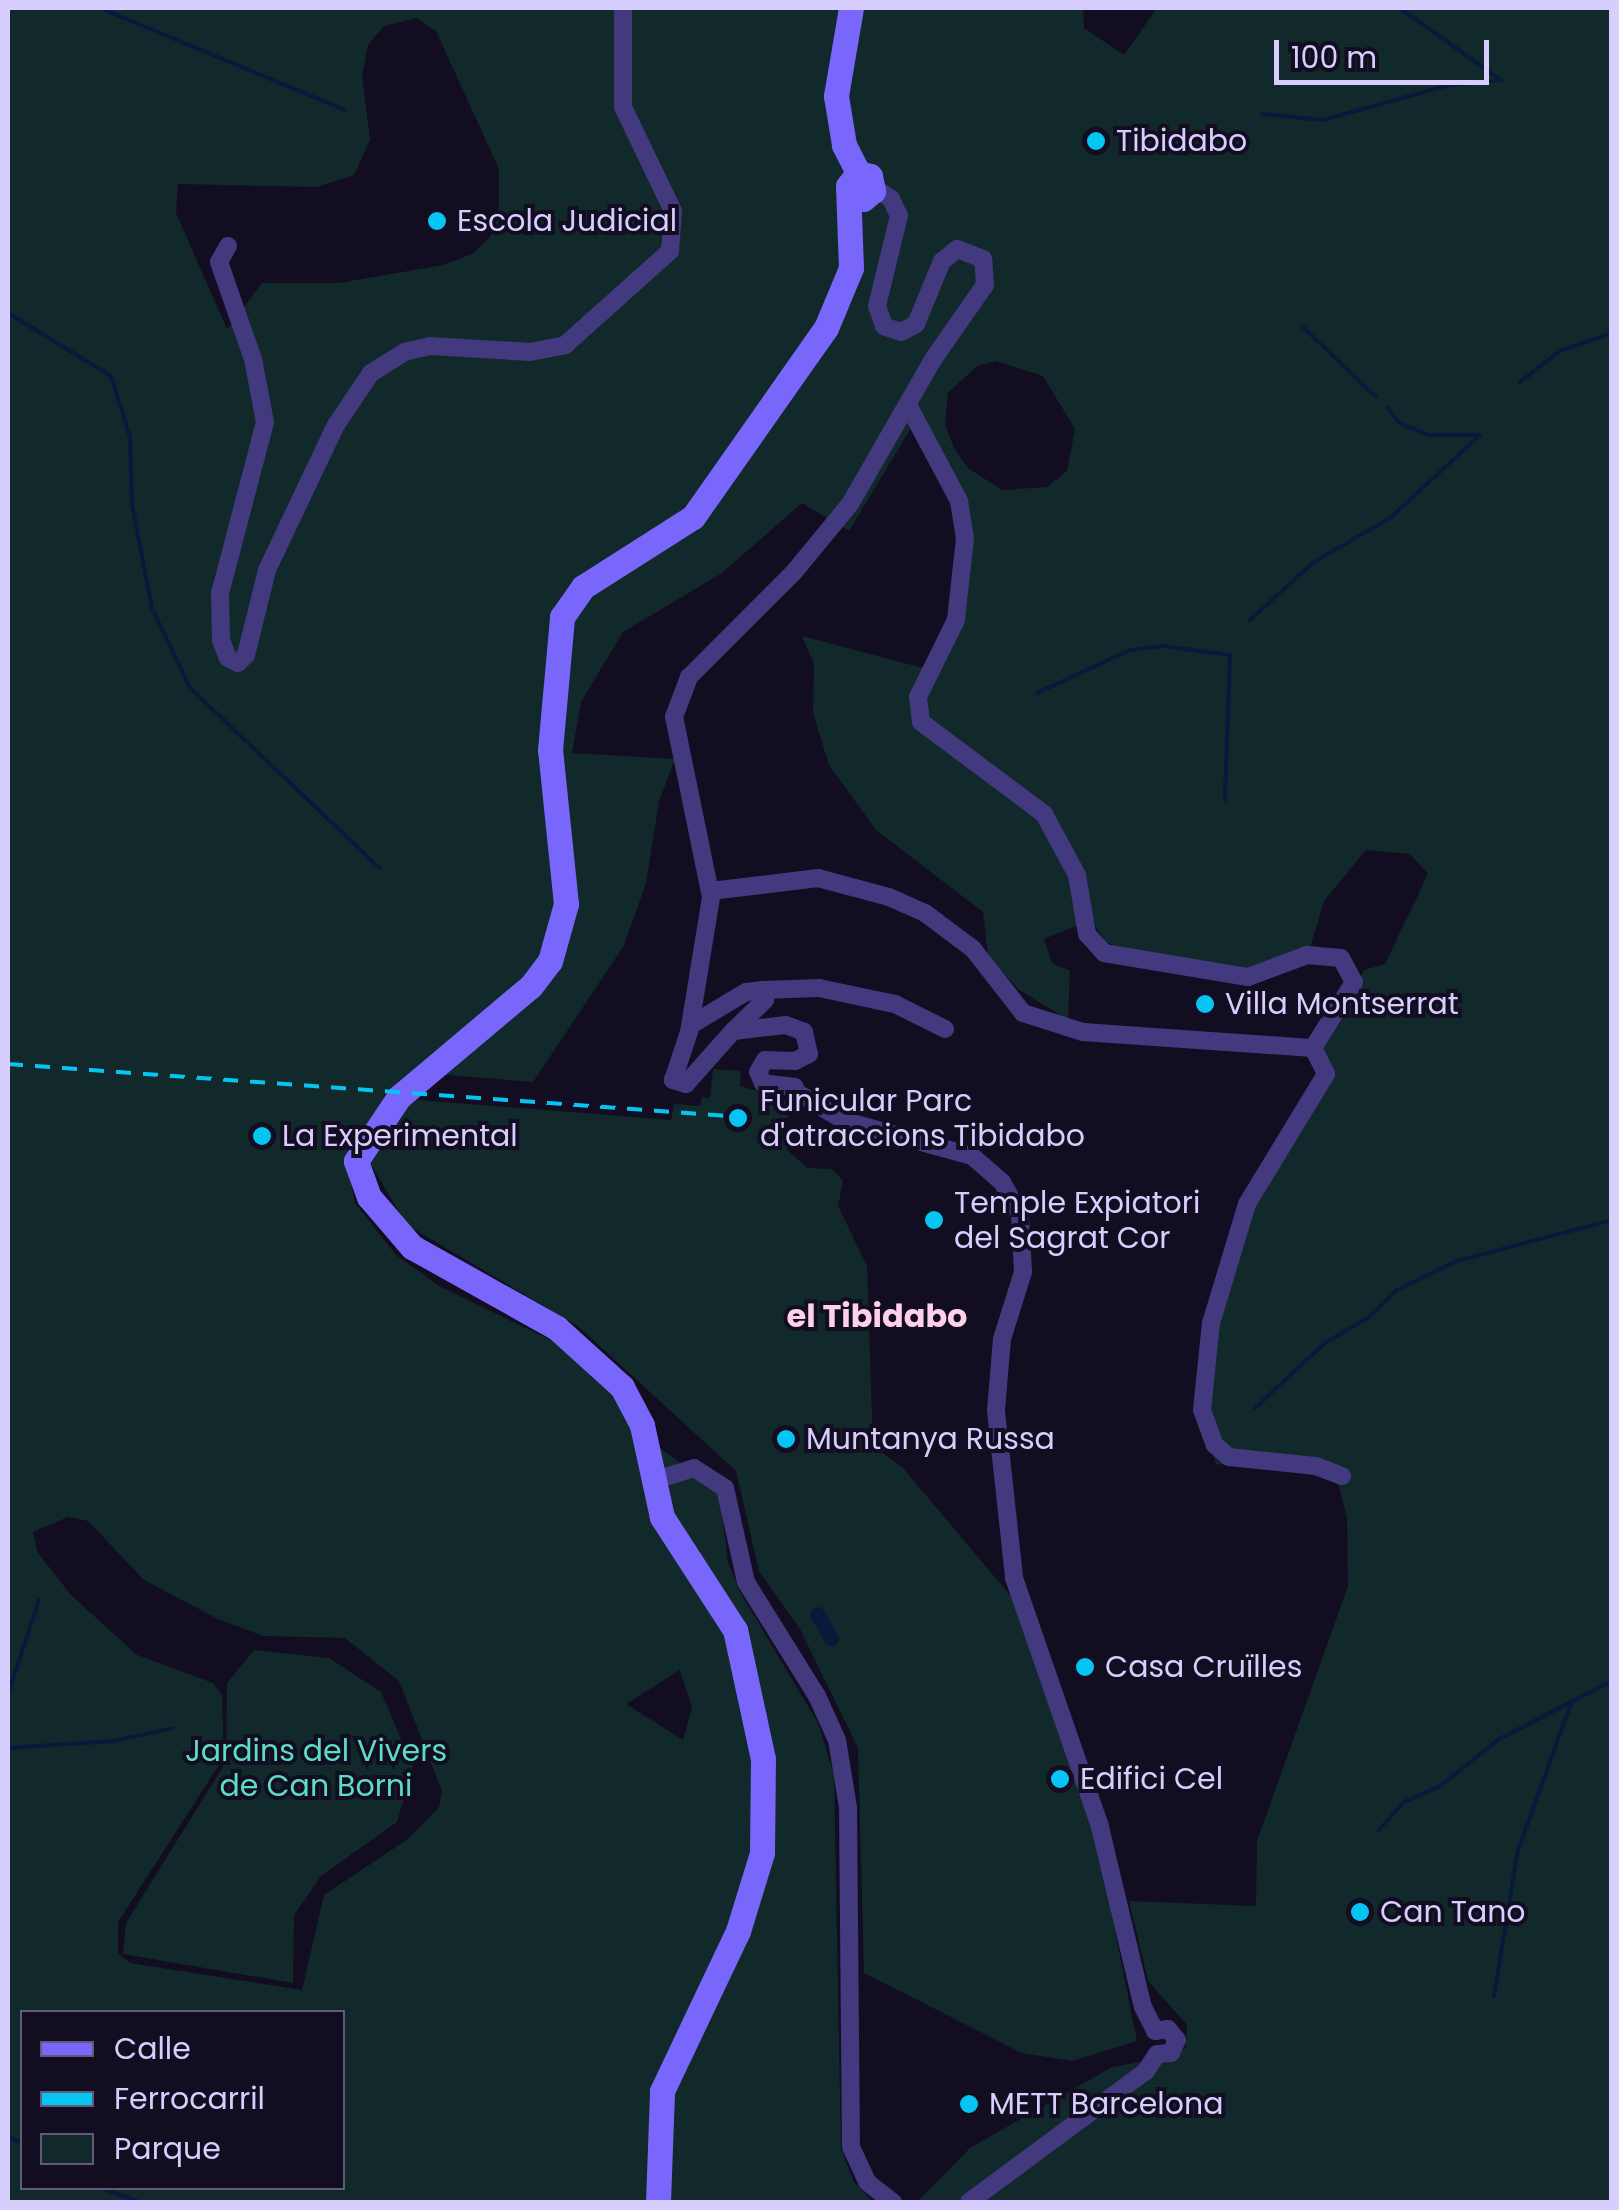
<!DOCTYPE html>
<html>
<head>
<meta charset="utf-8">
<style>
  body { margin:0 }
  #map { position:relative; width:1619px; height:2210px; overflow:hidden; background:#120d20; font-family:Poppins,sans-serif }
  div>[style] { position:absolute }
  .green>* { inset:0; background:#11292a }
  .stream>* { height:4px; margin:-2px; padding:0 2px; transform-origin:2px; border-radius:2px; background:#0a183c }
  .canal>* { height:15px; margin:-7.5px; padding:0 7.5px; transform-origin:7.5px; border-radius:7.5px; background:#0a183c }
  .street>* { height:18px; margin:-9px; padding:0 9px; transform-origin:9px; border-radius:9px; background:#42397e }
  .secondary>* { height:25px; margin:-12.5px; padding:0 12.5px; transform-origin:12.5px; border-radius:12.5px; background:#7967fb }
  .rail>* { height:4px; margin-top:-2px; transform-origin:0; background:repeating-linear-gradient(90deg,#06c5f2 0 15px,transparent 0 27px) }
  .dots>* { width:28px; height:28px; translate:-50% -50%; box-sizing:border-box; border:5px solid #120d20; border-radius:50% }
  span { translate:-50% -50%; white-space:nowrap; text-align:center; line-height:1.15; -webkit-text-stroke:8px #120d20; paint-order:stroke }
  .poi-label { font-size:30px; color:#d8cefe }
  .left { translate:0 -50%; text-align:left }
  .park-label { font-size:30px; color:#5cdcc7 }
  .neighbourhood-label { font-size:32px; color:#fed0e9; font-weight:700 }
  .frame { position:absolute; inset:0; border:10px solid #d8cefe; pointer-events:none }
  .legend { position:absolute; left:20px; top:2010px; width:325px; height:180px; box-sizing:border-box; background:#120d20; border:2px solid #615a79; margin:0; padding:12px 18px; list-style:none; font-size:30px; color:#d8cefe }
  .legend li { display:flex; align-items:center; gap:20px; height:50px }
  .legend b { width:50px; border:2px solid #615a79 }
  .scale { position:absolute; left:1274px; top:40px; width:215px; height:45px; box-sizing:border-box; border:5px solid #d8cefe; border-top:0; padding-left:12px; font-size:30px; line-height:35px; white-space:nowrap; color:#d8cefe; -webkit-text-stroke:8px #120d20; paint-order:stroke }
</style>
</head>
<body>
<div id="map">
  <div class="green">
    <i style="clip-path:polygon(evenodd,8px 8px,1083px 8px,1084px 28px,1124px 55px,1157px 8px,1611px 8px,1611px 2202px,917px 2202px,970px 2148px,1112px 2067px,1173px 2056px,1186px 2047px,1187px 2025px,1148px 1981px,1129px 1901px,1256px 1906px,1257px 1841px,1348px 1586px,1347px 1519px,1339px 1486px,1326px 1473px,1216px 1464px,1196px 1400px,1244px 1194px,1312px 1083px,1318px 1071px,1313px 1056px,1341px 1020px,1364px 970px,1385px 964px,1428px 874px,1410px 854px,1366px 850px,1324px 901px,1310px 948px,1258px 967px,1231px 970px,1135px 953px,1106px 942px,1091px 920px,1044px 939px,1052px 963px,1070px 971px,1068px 1020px,1018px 989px,988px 956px,983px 912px,876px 830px,829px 765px,813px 713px,814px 664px,802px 636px,923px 668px,947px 622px,958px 541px,950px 498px,911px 428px,849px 531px,802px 503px,722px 573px,623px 632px,581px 702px,572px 753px,675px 759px,659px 801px,646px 884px,623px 947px,533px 1082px,435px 1074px,387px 1097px,354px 1141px,347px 1164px,355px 1203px,396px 1255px,441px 1287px,563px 1346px,617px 1396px,635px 1429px,719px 1492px,728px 1562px,740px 1592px,818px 1723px,834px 1775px,841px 2149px,854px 2182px,873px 2202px,8px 2202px,8px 8px,416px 18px,436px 31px,499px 169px,499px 205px,490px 237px,472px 254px,443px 265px,339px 283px,262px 283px,227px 329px,176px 213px,178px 184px,317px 187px,354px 175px,370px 140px,362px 77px,368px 45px,384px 26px,416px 18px,8px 8px,996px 361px,1043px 376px,1075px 429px,1067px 471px,1047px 487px,1002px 490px,968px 468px,954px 448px,945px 425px,948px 393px,977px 366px,996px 361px,8px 8px,68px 1517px,88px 1521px,144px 1580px,218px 1619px,263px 1636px,345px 1638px,399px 1681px,442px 1791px,439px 1807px,408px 1839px,324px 1895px,302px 1990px,130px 1963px,118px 1953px,118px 1922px,224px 1757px,222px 1695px,213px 1683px,137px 1655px,71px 1595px,38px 1553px,33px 1532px,68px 1517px,8px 8px,680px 1670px,692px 1707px,683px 1740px,626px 1704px,680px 1670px,8px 8px,22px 2012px,342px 2012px,342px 2188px,22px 2188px,22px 2012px)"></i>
    <i style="clip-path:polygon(713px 1069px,741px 1071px,740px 1086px,782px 1098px,789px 1105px,787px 1150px,808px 1168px,832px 1169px,843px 1181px,838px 1206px,867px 1266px,873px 1446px,903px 1468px,1020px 1607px,1087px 1791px,1137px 2041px,1072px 2061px,1022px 2053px,864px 1973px,858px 1748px,800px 1629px,759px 1571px,736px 1471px,578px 1326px,407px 1225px,367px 1158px,406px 1099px,671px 1120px,674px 1104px,700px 1106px,702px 1097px,710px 1098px)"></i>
    <i style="clip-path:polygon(254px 1650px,329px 1658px,381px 1692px,413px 1767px,397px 1822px,321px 1876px,294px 1915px,293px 1983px,123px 1954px,126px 1923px,226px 1762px,227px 1683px)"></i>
  </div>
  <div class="stream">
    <i style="left:100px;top:8px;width:265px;rotate:22.6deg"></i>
    <i style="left:1400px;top:8px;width:124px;rotate:35.5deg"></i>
    <i style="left:1262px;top:114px;width:61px;rotate:5.6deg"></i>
    <i style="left:1323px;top:120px;width:131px;rotate:-15.5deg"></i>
    <i style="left:1449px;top:85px;width:52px;rotate:-5.5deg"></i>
    <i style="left:8px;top:313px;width:121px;rotate:31.5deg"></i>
    <i style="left:111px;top:376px;width:64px;rotate:72.7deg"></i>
    <i style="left:130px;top:437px;width:67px;rotate:88.3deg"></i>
    <i style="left:132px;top:504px;width:106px;rotate:79.1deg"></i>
    <i style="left:152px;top:608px;width:89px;rotate:64.6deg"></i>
    <i style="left:190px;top:688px;width:262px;rotate:43.5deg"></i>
    <i style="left:1303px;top:327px;width:101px;rotate:43.8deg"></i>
    <i style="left:1520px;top:382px;width:51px;rotate:-37.8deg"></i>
    <i style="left:1560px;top:351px;width:55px;rotate:-19.1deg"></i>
    <i style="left:1387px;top:407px;width:20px;rotate:53deg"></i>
    <i style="left:1399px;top:423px;width:31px;rotate:22deg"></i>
    <i style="left:1428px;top:435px;width:52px"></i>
    <i style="left:1250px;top:620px;width:86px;rotate:-42.2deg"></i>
    <i style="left:1314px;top:562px;width:88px;rotate:-30.1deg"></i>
    <i style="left:1390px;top:518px;width:122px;rotate:-42.7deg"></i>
    <i style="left:1037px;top:693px;width:102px;rotate:-24.8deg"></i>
    <i style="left:1130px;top:650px;width:33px;rotate:-7deg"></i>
    <i style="left:1163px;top:646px;width:68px;rotate:7.7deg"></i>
    <i style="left:1230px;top:655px;width:146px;rotate:92deg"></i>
    <i style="left:1255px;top:1408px;width:96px;rotate:-42.9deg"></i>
    <i style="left:1325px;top:1343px;width:50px;rotate:-30.2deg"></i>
    <i style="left:1368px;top:1318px;width:40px;rotate:-44deg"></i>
    <i style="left:1397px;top:1290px;width:67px;rotate:-25.8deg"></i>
    <i style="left:1457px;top:1261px;width:160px;rotate:-14.8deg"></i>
    <i style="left:8px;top:1694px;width:99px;rotate:-71.7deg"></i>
    <i style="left:8px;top:1748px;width:105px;rotate:-3.8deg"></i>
    <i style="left:113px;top:1741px;width:61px;rotate:-12.2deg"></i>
    <i style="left:1378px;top:1831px;width:39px;rotate:-48deg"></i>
    <i style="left:1404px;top:1802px;width:39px;rotate:-24deg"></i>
    <i style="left:1440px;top:1786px;width:75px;rotate:-38.5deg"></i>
    <i style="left:1499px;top:1739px;width:127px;rotate:-27.2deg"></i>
    <i style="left:1494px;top:1996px;width:148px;rotate:-80.7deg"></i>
    <i style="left:1518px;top:1850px;width:158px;rotate:-70.1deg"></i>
    <i style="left:8px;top:2138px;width:15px;rotate:16deg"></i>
    <i style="left:102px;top:2188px;width:40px;rotate:20.2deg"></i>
  </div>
  <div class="canal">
    <i style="left:817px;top:1614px;width:28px;rotate:60deg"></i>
  </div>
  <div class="street">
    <i style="left:228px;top:246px;width:18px;rotate:119deg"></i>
    <i style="left:219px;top:262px;width:103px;rotate:70.7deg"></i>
    <i style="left:253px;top:359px;width:64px;rotate:79.2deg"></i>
    <i style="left:265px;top:422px;width:177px;rotate:104.7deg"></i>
    <i style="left:220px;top:593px;width:47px;rotate:88.8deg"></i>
    <i style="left:221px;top:640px;width:19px;rotate:69deg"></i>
    <i style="left:228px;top:658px;width:11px;rotate:27deg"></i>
    <i style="left:238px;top:663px;width:11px;rotate:-45deg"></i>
    <i style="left:246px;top:655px;width:88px;rotate:-76.1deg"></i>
    <i style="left:267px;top:570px;width:161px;rotate:-64.6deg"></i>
    <i style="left:336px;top:425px;width:63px;rotate:-56.1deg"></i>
    <i style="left:371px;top:373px;width:39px;rotate:-32deg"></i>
    <i style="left:404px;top:352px;width:27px;rotate:-13deg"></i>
    <i style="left:430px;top:346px;width:100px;rotate:3.4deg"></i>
    <i style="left:530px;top:352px;width:36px;rotate:-11deg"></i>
    <i style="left:565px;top:345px;width:141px;rotate:-41.8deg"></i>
    <i style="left:670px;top:251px;width:40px;rotate:-85.7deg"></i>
    <i style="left:673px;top:211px;width:115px;rotate:-115.7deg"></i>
    <i style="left:623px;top:107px;width:99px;rotate:-90deg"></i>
    <i style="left:908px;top:405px;width:109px;rotate:62deg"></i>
    <i style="left:959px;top:501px;width:37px;rotate:81deg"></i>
    <i style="left:965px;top:538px;width:82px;rotate:96.3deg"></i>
    <i style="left:956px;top:620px;width:86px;rotate:116.3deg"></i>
    <i style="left:918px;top:697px;width:25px;rotate:83deg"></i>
    <i style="left:921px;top:722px;width:154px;rotate:36.8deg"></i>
    <i style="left:1044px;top:814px;width:69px;rotate:61.6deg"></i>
    <i style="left:1077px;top:875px;width:60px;rotate:80.4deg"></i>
    <i style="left:1087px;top:934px;width:25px;rotate:48deg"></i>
    <i style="left:1104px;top:953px;width:146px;rotate:9.5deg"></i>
    <i style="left:1248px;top:977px;width:63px;rotate:-20.4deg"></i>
    <i style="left:1307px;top:955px;width:34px;rotate:5deg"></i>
    <i style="left:1341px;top:958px;width:27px;rotate:62deg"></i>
    <i style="left:1354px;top:982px;width:78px;rotate:121.8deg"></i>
    <i style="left:711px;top:891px;width:108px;rotate:-6.9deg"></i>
    <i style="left:818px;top:878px;width:73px;rotate:15deg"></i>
    <i style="left:889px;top:897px;width:39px;rotate:24deg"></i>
    <i style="left:925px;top:913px;width:60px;rotate:36.9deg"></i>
    <i style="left:973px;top:949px;width:81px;rotate:52deg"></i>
    <i style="left:1023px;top:1013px;width:63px;rotate:17.6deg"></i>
    <i style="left:1083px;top:1032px;width:231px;rotate:4deg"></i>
    <i style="left:691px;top:1025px;width:64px;rotate:-31deg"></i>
    <i style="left:746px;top:992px;width:17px;rotate:-7deg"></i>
    <i style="left:734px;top:1030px;width:43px;rotate:-44.1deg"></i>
    <i style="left:765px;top:1000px;width:10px;rotate:-101deg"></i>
    <i style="left:763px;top:990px;width:56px;rotate:-2deg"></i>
    <i style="left:819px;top:988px;width:78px;rotate:11.9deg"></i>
    <i style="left:895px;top:1004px;width:56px;rotate:26.6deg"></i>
    <i style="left:1313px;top:1048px;width:29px;rotate:63deg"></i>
    <i style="left:1326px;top:1074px;width:152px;rotate:121.3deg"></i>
    <i style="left:1247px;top:1204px;width:124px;rotate:106.8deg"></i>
    <i style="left:1211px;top:1323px;width:87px;rotate:95.9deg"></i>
    <i style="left:1202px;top:1410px;width:37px;rotate:70deg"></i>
    <i style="left:1215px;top:1445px;width:18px;rotate:41deg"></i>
    <i style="left:1229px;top:1457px;width:87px;rotate:5.9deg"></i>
    <i style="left:1316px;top:1466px;width:28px;rotate:21deg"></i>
    <i style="left:795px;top:1087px;width:32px;rotate:-173deg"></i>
    <i style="left:763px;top:1083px;width:12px;rotate:-114deg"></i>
    <i style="left:758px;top:1072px;width:14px;rotate:-60deg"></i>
    <i style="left:765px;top:1060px;width:30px;rotate:2deg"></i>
    <i style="left:795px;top:1061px;width:16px;rotate:-27deg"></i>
    <i style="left:809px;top:1054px;width:23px;rotate:-103deg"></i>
    <i style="left:804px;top:1032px;width:19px;rotate:-159deg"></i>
    <i style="left:786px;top:1025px;width:53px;rotate:173.5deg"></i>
    <i style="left:733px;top:1031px;width:71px;rotate:131.6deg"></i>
    <i style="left:686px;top:1084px;width:14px;rotate:-163deg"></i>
    <i style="left:673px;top:1080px;width:51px;rotate:-71.6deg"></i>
    <i style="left:689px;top:1032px;width:137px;rotate:-80.7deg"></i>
    <i style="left:711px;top:897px;width:184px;rotate:-101.6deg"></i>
    <i style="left:674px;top:717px;width:43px;rotate:-69.4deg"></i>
    <i style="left:689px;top:677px;width:148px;rotate:-45deg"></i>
    <i style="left:794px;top:572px;width:88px;rotate:-50.5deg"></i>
    <i style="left:850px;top:504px;width:168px;rotate:-60.1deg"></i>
    <i style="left:934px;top:358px;width:89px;rotate:-55.1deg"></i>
    <i style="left:985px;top:285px;width:26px;rotate:-94deg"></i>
    <i style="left:983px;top:259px;width:28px;rotate:-159deg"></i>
    <i style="left:957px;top:249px;width:19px;rotate:141deg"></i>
    <i style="left:942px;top:261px;width:68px;rotate:112.4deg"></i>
    <i style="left:916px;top:324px;width:17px;rotate:152deg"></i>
    <i style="left:901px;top:332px;width:18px;rotate:-161deg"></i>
    <i style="left:884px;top:326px;width:21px;rotate:-109deg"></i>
    <i style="left:877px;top:306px;width:93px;rotate:-76.3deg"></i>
    <i style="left:899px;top:216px;width:19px;rotate:-115deg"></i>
    <i style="left:891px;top:199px;width:21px;rotate:-145deg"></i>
    <i style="left:801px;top:1095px;width:51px;rotate:30.6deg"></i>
    <i style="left:845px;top:1121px;width:132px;rotate:15.4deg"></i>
    <i style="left:972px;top:1156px;width:40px;rotate:41deg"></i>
    <i style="left:1002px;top:1182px;width:38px;rotate:61deg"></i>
    <i style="left:1020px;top:1215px;width:57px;rotate:87deg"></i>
    <i style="left:1023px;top:1272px;width:70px;rotate:107.4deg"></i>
    <i style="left:1002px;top:1339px;width:72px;rotate:94.8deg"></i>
    <i style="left:996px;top:1411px;width:168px;rotate:83.8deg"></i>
    <i style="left:1014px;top:1578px;width:263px;rotate:70.9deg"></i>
    <i style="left:1100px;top:1827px;width:185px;rotate:76.6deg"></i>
    <i style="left:1143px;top:2007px;width:27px;rotate:63deg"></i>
    <i style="left:653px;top:1481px;width:43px;rotate:-17.6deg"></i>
    <i style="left:694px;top:1468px;width:37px;rotate:33deg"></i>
    <i style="left:725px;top:1488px;width:96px;rotate:77.4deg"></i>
    <i style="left:746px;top:1582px;width:134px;rotate:58.1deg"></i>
    <i style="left:817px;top:1696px;width:48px;rotate:65.6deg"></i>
    <i style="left:837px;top:1740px;width:68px;rotate:80.7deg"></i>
    <i style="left:848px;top:1807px;width:340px;rotate:89.5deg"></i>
    <i style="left:851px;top:2147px;width:38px;rotate:65deg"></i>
    <i style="left:867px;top:2182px;width:33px;rotate:38deg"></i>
    <i style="left:1155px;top:2031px;width:13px;rotate:-9deg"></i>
    <i style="left:1168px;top:2029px;width:14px;rotate:51deg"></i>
    <i style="left:1177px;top:2040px;width:14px;rotate:115deg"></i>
    <i style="left:1171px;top:2053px;width:14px;rotate:176deg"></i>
    <i style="left:969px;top:2202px;width:220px;rotate:-36.5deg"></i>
    <i style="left:1146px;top:2071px;width:20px;rotate:-57deg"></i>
  </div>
  <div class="secondary">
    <i style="left:851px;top:8px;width:89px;rotate:99.7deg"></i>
    <i style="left:836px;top:96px;width:50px;rotate:80.7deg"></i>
    <i style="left:844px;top:145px;width:31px;rotate:63deg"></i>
    <i style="left:851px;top:194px;width:13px;rotate:23deg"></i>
    <i style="left:863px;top:199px;width:13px;rotate:-39deg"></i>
    <i style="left:873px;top:191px;width:15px;rotate:-101deg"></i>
    <i style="left:870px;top:176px;width:12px;rotate:-166deg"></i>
    <i style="left:658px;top:2202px;width:111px;rotate:-87.9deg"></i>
    <i style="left:662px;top:2091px;width:177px;rotate:-64.6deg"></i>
    <i style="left:738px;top:1931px;width:82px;rotate:-72.9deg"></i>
    <i style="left:762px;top:1853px;width:94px;rotate:-89.4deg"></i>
    <i style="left:763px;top:1759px;width:132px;rotate:-102.2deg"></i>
    <i style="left:735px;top:1630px;width:135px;rotate:-122.9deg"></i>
    <i style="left:662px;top:1517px;width:94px;rotate:-102.3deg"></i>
    <i style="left:642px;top:1425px;width:43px;rotate:-117.8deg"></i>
    <i style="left:622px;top:1387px;width:88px;rotate:-137.8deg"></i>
    <i style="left:557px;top:1328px;width:166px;rotate:-150.8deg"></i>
    <i style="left:412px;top:1247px;width:66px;rotate:-130.7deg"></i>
    <i style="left:369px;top:1197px;width:38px;rotate:-110deg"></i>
    <i style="left:356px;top:1161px;width:77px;rotate:-56.1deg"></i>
    <i style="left:399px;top:1097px;width:172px;rotate:-40.1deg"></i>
    <i style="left:531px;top:986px;width:31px;rotate:-53deg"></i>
    <i style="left:550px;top:961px;width:59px;rotate:-74.3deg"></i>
    <i style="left:566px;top:904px;width:155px;rotate:-95.9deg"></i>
    <i style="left:550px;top:750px;width:134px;rotate:-84.8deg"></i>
    <i style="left:562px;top:617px;width:37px;rotate:-55deg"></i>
    <i style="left:583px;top:587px;width:130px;rotate:-32.5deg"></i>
    <i style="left:693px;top:517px;width:231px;rotate:-54.9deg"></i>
    <i style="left:826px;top:328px;width:65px;rotate:-67.4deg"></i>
    <i style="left:851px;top:268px;width:82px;rotate:-92.1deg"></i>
    <i style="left:848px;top:186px;width:16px;rotate:-52deg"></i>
  </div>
  <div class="rail">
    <i style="left:8px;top:1064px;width:722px;rotate:4.13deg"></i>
  </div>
  <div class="dots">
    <i style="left:1096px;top:141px;background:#06c5f2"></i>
    <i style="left:437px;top:221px;background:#06c5f2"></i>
    <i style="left:1205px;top:1004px;background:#06c5f2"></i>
    <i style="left:738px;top:1118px;background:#06c5f2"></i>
    <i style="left:262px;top:1136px;background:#06c5f2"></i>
    <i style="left:934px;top:1220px;background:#06c5f2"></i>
    <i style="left:786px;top:1439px;background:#06c5f2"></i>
    <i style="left:1085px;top:1667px;background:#06c5f2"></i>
    <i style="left:1060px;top:1779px;background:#06c5f2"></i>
    <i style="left:1360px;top:1912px;background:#06c5f2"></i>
    <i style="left:969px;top:2104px;background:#06c5f2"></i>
  </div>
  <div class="poi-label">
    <span class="left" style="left:1116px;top:141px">Tibidabo</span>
    <span class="left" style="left:457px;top:221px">Escola Judicial</span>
    <span class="left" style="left:1225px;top:1004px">Villa Montserrat</span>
    <span class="left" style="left:760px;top:1118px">Funicular Parc<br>d'atraccions Tibidabo</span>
    <span class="left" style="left:282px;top:1136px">La Experimental</span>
    <span class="left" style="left:954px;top:1220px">Temple Expiatori<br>del Sagrat Cor</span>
    <span class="left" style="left:806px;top:1439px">Muntanya Russa</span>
    <span class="left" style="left:1105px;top:1667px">Casa Cruïlles</span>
    <span class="left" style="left:1080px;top:1779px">Edifici Cel</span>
    <span class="left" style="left:1380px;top:1912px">Can Tano</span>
    <span class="left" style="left:989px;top:2104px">METT Barcelona</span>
  </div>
  <div class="park-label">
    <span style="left:316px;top:1768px">Jardins del Vivers<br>de Can Borni</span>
  </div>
  <div class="neighbourhood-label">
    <span style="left:877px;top:1316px">el Tibidabo</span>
  </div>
  <div class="frame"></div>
  <ul class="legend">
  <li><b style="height:12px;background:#7967fb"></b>Calle</li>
  <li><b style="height:12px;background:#06c5f2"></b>Ferrocarril</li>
  <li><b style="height:28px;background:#11292a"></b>Parque</li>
  </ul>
  <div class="scale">100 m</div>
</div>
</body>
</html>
